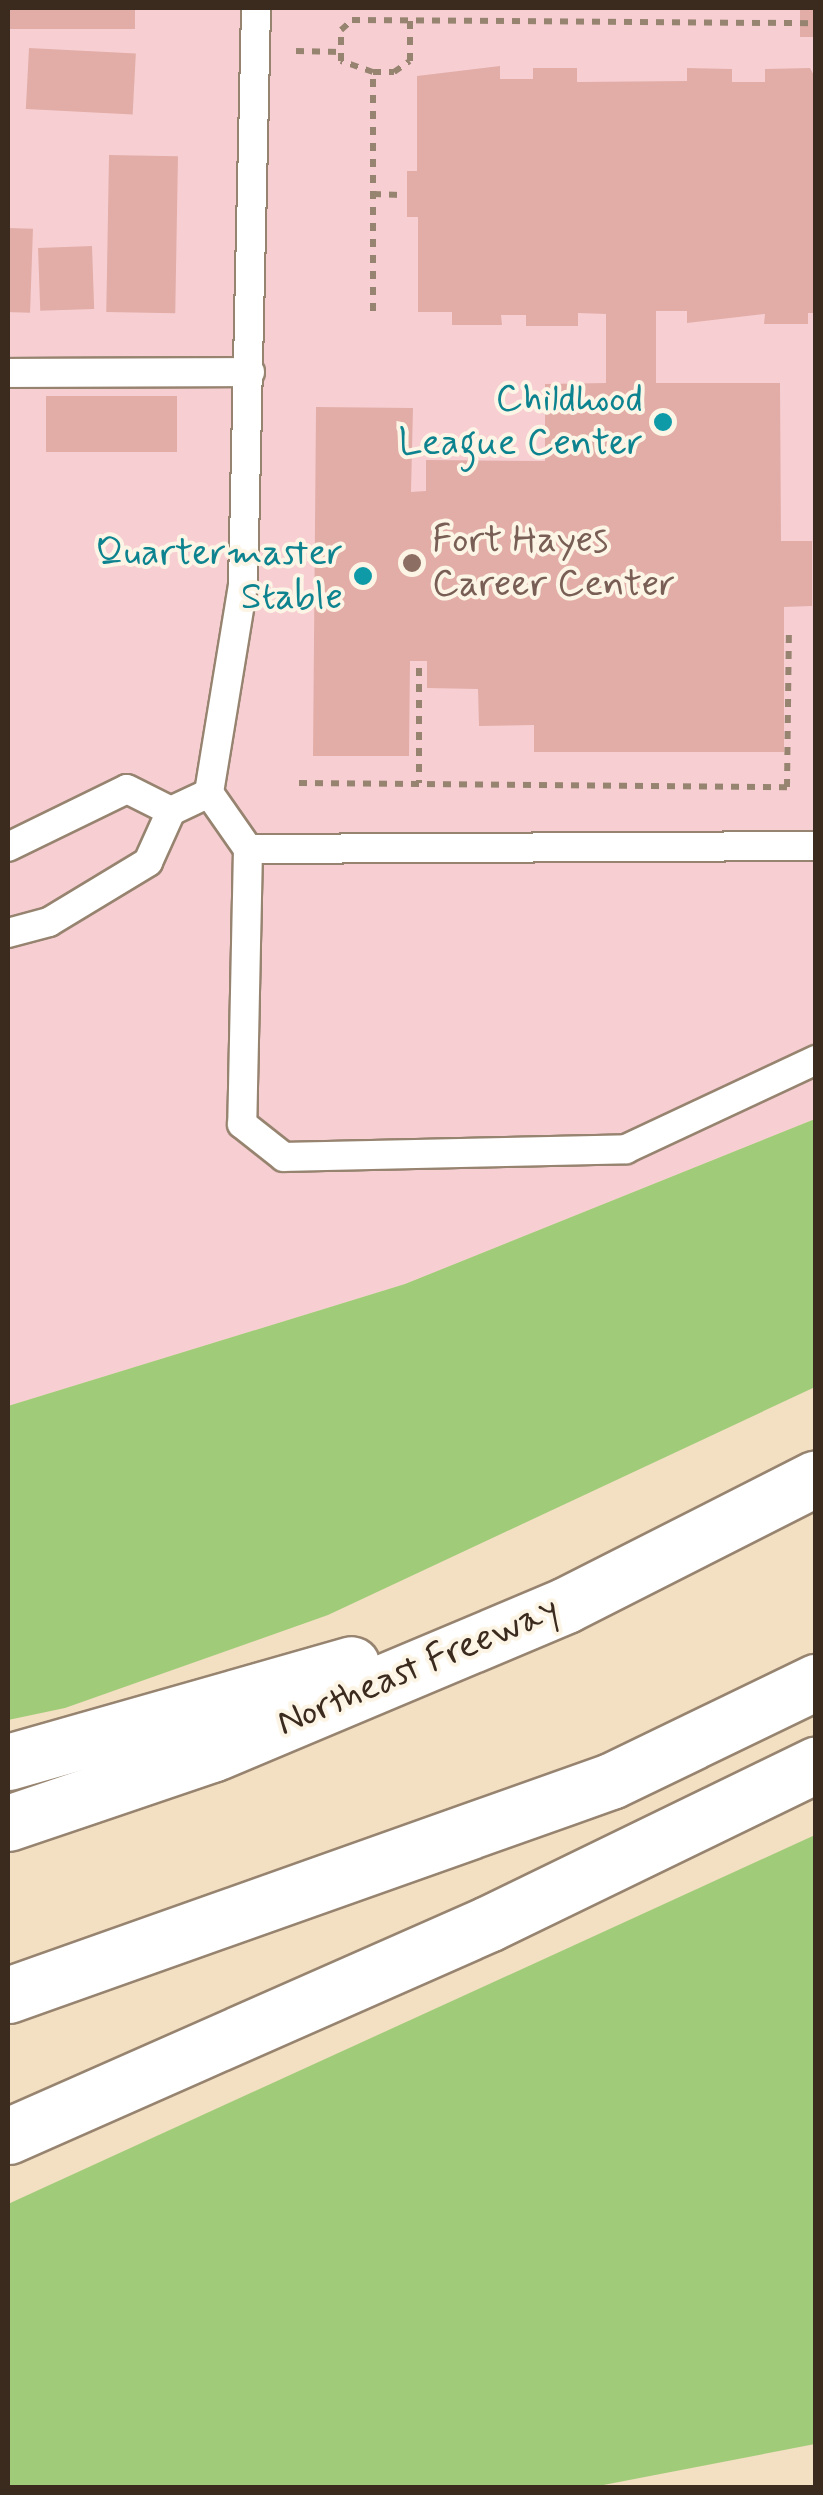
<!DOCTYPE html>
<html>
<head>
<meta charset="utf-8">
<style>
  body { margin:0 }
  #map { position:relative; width:823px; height:2495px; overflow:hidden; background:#f3dfc1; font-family:Mynerve,sans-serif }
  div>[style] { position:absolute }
  .built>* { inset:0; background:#f7cfd3 }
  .green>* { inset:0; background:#a0cc7a }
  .building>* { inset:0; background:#e2ada7; transform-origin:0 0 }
  .path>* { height:6px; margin-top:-3px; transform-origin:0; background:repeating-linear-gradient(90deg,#978470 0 8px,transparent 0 16px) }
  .roads { filter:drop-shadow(2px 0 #978470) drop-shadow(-2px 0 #978470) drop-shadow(0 2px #978470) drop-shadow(0 -2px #978470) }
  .service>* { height:28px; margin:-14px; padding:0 14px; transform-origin:14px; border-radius:14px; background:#fff }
  .motorway>* { height:55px; margin:-27.5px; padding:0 27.5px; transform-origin:27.5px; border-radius:27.5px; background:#fff }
  .dots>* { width:28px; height:28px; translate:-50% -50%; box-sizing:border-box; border:5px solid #fcf5e5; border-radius:50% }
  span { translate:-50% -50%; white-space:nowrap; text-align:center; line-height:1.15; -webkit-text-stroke:8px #fcf5e5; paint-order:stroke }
  .culture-label { font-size:38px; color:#0d838f }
  .right { translate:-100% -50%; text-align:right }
  .education-label { font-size:38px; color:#785e54 }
  .left { translate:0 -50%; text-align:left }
  .street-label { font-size:38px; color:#3b2a1e }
  .frame { position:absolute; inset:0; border:10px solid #3b2a1e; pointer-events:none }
</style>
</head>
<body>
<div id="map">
  <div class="built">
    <i style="clip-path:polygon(8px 8px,815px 8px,815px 1119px,405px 1284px,8px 1406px)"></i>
  </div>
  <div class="green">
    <i style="clip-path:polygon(815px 1119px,815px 1387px,328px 1615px,65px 1708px,8px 1720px,8px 1406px,405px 1284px)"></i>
    <i style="clip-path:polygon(815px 1835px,815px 2444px,593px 2487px,8px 2487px,8px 2204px)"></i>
  </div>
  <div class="building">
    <i style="left:8px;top:8px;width:127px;height:21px"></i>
    <i style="left:800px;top:8px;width:16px;height:29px"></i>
    <i style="left:29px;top:48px;width:107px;height:61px;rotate:3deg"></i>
    <i style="clip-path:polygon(500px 66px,500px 79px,533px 79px,533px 68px,577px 68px,577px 82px,687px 81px,687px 68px,732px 69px,732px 82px,765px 82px,765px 69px,810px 68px,816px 79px,816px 313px,808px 313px,808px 324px,764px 324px,765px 314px,687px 323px,687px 311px,656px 311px,656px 383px,780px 383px,781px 541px,812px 541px,812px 606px,784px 607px,784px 752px,534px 752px,534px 725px,479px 726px,478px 689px,427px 688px,427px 661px,410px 661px,409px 756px,313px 756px,316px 407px,413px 408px,411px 492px,426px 491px,426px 460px,545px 461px,545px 384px,606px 383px,606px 314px,578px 313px,578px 326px,526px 326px,526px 315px,501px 315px,502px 325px,452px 325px,452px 312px,418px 312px,418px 217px,407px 217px,407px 171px,417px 171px,417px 76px)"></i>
    <i style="left:109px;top:155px;width:69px;height:157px;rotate:1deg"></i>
    <i style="left:8px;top:228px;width:25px;height:84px;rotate:2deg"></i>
    <i style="left:92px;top:246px;width:63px;height:54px;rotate:88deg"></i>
    <i style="left:46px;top:396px;width:131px;height:56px"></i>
  </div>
  <div class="path">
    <i style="left:296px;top:51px;width:45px;rotate:1.3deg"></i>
    <i style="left:373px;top:72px;width:21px"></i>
    <i style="left:394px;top:72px;width:19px;rotate:-35deg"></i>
    <i style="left:410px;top:61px;width:40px;rotate:-90deg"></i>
    <i style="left:373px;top:194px;width:28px;rotate:2deg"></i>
    <i style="left:373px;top:311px;width:239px;rotate:-90deg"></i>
    <i style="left:373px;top:72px;width:34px;rotate:-161deg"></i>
    <i style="left:341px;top:61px;width:31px;rotate:-90deg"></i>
    <i style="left:341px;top:30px;width:15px;rotate:-42deg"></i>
    <i style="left:352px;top:20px;width:464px;rotate:0.4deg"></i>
    <i style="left:419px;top:668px;width:115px;rotate:90deg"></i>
    <i style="left:299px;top:783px;width:488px;rotate:0.5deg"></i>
    <i style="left:787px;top:787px;width:153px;rotate:-89.3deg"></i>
  </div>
  <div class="roads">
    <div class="service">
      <i style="left:256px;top:8px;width:577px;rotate:91.29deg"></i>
      <i style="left:243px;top:585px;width:211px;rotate:99.3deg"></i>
      <i style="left:209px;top:793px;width:68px;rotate:55.1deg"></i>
      <i style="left:248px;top:849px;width:275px;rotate:91.2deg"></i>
      <i style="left:242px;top:1124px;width:53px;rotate:38.2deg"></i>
      <i style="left:284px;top:1157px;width:342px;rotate:-1.3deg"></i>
      <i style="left:626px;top:1149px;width:210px;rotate:-25.1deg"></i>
      <i style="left:8px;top:373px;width:242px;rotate:-0.2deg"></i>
      <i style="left:8px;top:847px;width:132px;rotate:-26deg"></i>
      <i style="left:127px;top:789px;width:49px;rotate:26.6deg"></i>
      <i style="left:248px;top:849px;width:568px;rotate:-0.3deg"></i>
      <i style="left:8px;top:933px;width:42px;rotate:-15deg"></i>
      <i style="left:49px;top:922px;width:116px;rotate:-31.2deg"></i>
      <i style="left:148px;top:862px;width:56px;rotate:-65.7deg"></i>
      <i style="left:171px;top:811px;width:42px;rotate:-25.3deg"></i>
    </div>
    <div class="motorway">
      <i style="left:8px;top:1762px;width:357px;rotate:-15.9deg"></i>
      <i style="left:8px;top:1823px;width:215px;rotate:-18.7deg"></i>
      <i style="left:212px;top:1754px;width:384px;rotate:-22.8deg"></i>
      <i style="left:566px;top:1605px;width:280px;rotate:-26.9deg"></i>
      <i style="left:8px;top:1995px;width:640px;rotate:-19.54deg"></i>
      <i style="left:611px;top:1781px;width:228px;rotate:-25.8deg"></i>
      <i style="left:8px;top:2136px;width:525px;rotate:-23.83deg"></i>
      <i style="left:488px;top:1924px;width:365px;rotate:-25.9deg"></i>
    </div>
  </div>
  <div class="dots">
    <i style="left:663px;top:422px;background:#0f9aa8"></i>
    <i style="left:412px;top:563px;background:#8d6e63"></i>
    <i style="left:363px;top:576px;background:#0f9aa8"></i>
  </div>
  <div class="culture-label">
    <span class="right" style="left:643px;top:422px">Childhood<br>League Center</span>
    <span class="right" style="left:343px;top:576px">Quartermaster<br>Stable</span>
  </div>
  <div class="education-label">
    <span class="left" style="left:432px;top:563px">Fort Hayes<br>Career Center</span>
  </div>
  <div class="street-label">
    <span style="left:418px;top:1667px;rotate:-23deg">Northeast Freeway</span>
  </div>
  <div class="frame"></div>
</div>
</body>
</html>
